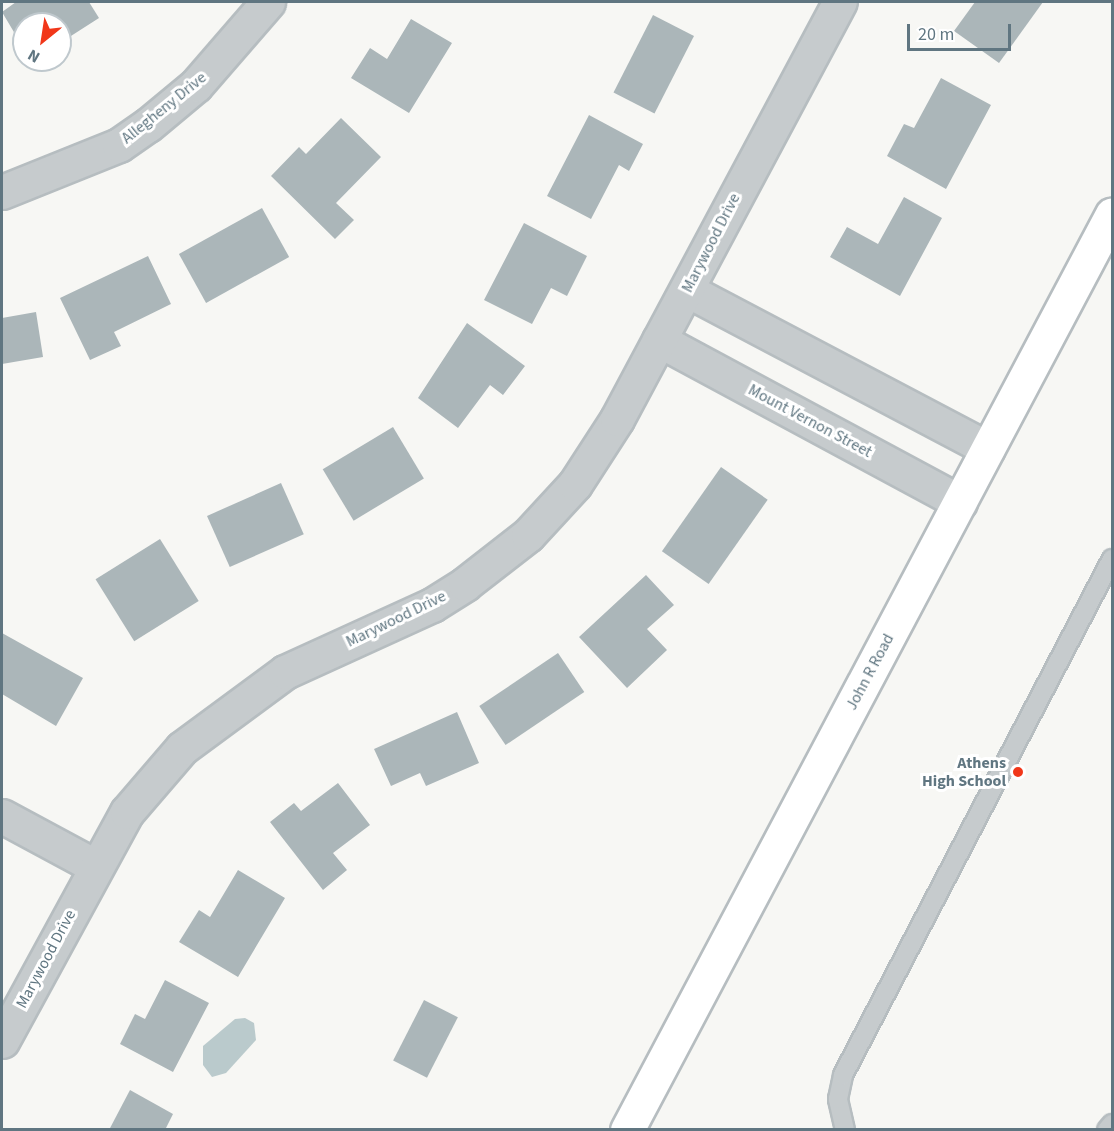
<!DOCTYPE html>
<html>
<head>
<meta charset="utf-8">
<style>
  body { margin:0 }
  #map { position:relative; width:1114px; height:1131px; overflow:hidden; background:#f7f7f4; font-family:"Source Sans 3",sans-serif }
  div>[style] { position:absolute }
  .water>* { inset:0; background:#bacacc }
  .building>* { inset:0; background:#abb6b9; transform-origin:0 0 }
  .roads { filter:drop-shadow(2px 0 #b6bdc0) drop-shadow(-2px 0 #b6bdc0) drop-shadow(0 2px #b6bdc0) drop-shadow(0 -2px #b6bdc0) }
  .service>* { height:18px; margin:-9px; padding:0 9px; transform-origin:9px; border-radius:9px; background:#c6cbcd }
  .minor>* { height:33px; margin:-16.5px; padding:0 16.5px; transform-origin:16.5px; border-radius:16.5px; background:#c6cbcd }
  .secondary>* { height:33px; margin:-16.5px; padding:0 16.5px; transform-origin:16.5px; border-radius:16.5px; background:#fff }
  .dots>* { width:16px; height:16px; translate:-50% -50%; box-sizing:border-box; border:3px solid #fff; border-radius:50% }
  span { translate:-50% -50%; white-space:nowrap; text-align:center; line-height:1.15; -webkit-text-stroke:6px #fff; paint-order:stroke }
  .street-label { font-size:16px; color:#607681 }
  .poi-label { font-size:16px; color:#607681; font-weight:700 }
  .right { translate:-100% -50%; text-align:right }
  .frame { position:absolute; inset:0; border:3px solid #607681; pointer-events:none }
  .north { position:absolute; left:12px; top:12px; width:60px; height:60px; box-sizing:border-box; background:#fff; border:2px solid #bfc8cd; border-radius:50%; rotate:210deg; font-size:16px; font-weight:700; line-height:24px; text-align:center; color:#607681 }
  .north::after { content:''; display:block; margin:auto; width:21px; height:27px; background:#f1371a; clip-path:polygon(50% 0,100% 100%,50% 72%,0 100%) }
  .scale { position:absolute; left:907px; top:24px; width:104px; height:27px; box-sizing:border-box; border:3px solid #607681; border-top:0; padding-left:8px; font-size:18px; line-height:21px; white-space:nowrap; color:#607681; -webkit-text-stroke:4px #fff; paint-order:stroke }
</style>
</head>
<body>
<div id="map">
  <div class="water">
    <i style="clip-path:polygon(245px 1018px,254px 1023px,256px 1040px,226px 1073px,212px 1077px,203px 1065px,203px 1046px,235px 1019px)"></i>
  </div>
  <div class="building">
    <i style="clip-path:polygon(16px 2px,89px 2px,99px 18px,60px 43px,60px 24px,24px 24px,24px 49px,2px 12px)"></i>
    <i style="clip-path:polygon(975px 2px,1043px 2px,999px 63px,954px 31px)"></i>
    <i style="left:653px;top:15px;width:46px;height:87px;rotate:27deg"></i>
    <i style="clip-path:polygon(411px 19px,452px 43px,409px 113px,351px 78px,370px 48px,387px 59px)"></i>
    <i style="clip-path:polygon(941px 78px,991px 105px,946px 189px,887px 156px,904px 124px,914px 128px)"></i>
    <i style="clip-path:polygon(589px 115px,643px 144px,629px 171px,619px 165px,591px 219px,547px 196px)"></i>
    <i style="clip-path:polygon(341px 118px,381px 157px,336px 203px,354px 220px,335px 239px,271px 176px,299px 147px,306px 154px)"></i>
    <i style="clip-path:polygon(904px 197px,942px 218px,900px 296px,830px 257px,847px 227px,878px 244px)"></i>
    <i style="left:262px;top:208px;width:56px;height:95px;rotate:61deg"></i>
    <i style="clip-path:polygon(524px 223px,587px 256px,567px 296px,551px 288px,532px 324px,484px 300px)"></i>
    <i style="clip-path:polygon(148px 256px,171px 304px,114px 332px,121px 346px,90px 360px,60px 298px)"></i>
    <i style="clip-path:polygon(36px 312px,43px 357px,2px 364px,2px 318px)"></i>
    <i style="clip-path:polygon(467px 323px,525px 366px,503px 395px,490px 385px,458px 428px,418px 398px)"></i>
    <i style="left:393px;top:427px;width:60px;height:82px;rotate:59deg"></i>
    <i style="left:721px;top:467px;width:57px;height:103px;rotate:35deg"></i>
    <i style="left:281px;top:483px;width:56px;height:81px;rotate:66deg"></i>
    <i style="left:160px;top:539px;width:73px;height:76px;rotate:58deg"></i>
    <i style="clip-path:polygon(646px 575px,674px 605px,647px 629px,667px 650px,627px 688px,579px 637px)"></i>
    <i style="clip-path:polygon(2px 633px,83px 678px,56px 726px,2px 694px)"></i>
    <i style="left:558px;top:653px;width:47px;height:95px;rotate:56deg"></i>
    <i style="clip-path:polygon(457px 712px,479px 763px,426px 786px,420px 773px,391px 786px,374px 749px)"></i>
    <i style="clip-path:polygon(338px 783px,370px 825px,333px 853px,347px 870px,323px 890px,270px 822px,294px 803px,301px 811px)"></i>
    <i style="clip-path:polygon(238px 870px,285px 898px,238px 977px,179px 942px,199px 910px,210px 917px)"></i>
    <i style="clip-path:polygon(165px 980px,209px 1003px,173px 1072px,120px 1044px,135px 1014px,145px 1019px)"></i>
    <i style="left:424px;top:1000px;width:38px;height:68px;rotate:27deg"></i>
    <i style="clip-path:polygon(130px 1090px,173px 1114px,165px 1130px,109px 1130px)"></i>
  </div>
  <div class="roads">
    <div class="service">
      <i style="left:845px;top:1130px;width:32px;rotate:-103deg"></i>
      <i style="left:838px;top:1099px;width:25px;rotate:-78deg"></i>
      <i style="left:843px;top:1075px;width:582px;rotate:-62.47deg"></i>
      <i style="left:1107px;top:1130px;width:8px;rotate:-50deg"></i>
    </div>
    <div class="minor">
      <i style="left:2px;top:192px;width:126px;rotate:-21.9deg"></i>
      <i style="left:119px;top:145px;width:35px;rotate:-35deg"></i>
      <i style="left:148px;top:125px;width:62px;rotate:-39.8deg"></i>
      <i style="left:196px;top:85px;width:110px;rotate:-49.1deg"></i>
      <i style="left:687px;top:290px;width:340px;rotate:27.8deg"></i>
      <i style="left:659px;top:340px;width:342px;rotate:28.3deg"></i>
      <i style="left:2px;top:816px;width:106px;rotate:28.3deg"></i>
      <i style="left:2px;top:1041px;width:261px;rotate:-61.4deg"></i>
      <i style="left:127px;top:812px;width:84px;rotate:-49.3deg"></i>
      <i style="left:182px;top:748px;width:128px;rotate:-36.4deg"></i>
      <i style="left:285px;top:672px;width:162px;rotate:-24.5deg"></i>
      <i style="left:432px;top:605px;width:39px;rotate:-32deg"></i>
      <i style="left:465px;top:584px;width:80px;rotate:-37.9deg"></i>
      <i style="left:528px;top:535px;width:69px;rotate:-47.3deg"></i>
      <i style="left:575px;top:484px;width:77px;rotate:-57.1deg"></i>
      <i style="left:617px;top:419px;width:473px;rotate:-61.9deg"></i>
    </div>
    <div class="secondary">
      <i style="left:627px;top:1130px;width:1036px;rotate:-62.1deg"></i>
    </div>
  </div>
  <div class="dots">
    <i style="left:1018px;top:772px;background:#f1371a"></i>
  </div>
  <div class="street-label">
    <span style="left:164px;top:108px;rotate:-39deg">Allegheny Drive</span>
    <span style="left:711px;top:243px;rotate:-63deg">Marywood Drive</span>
    <span style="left:810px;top:421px;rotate:28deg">Mount Vernon Street</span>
    <span style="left:396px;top:619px;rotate:-26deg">Marywood Drive</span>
    <span style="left:870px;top:672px;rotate:-62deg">John R Road</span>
    <span style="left:46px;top:959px;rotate:-62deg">Marywood Drive</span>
  </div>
  <div class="poi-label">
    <span class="right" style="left:1006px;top:772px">Athens<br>High School</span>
  </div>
  <div class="frame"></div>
  <div class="north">N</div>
  <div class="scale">20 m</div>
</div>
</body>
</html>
